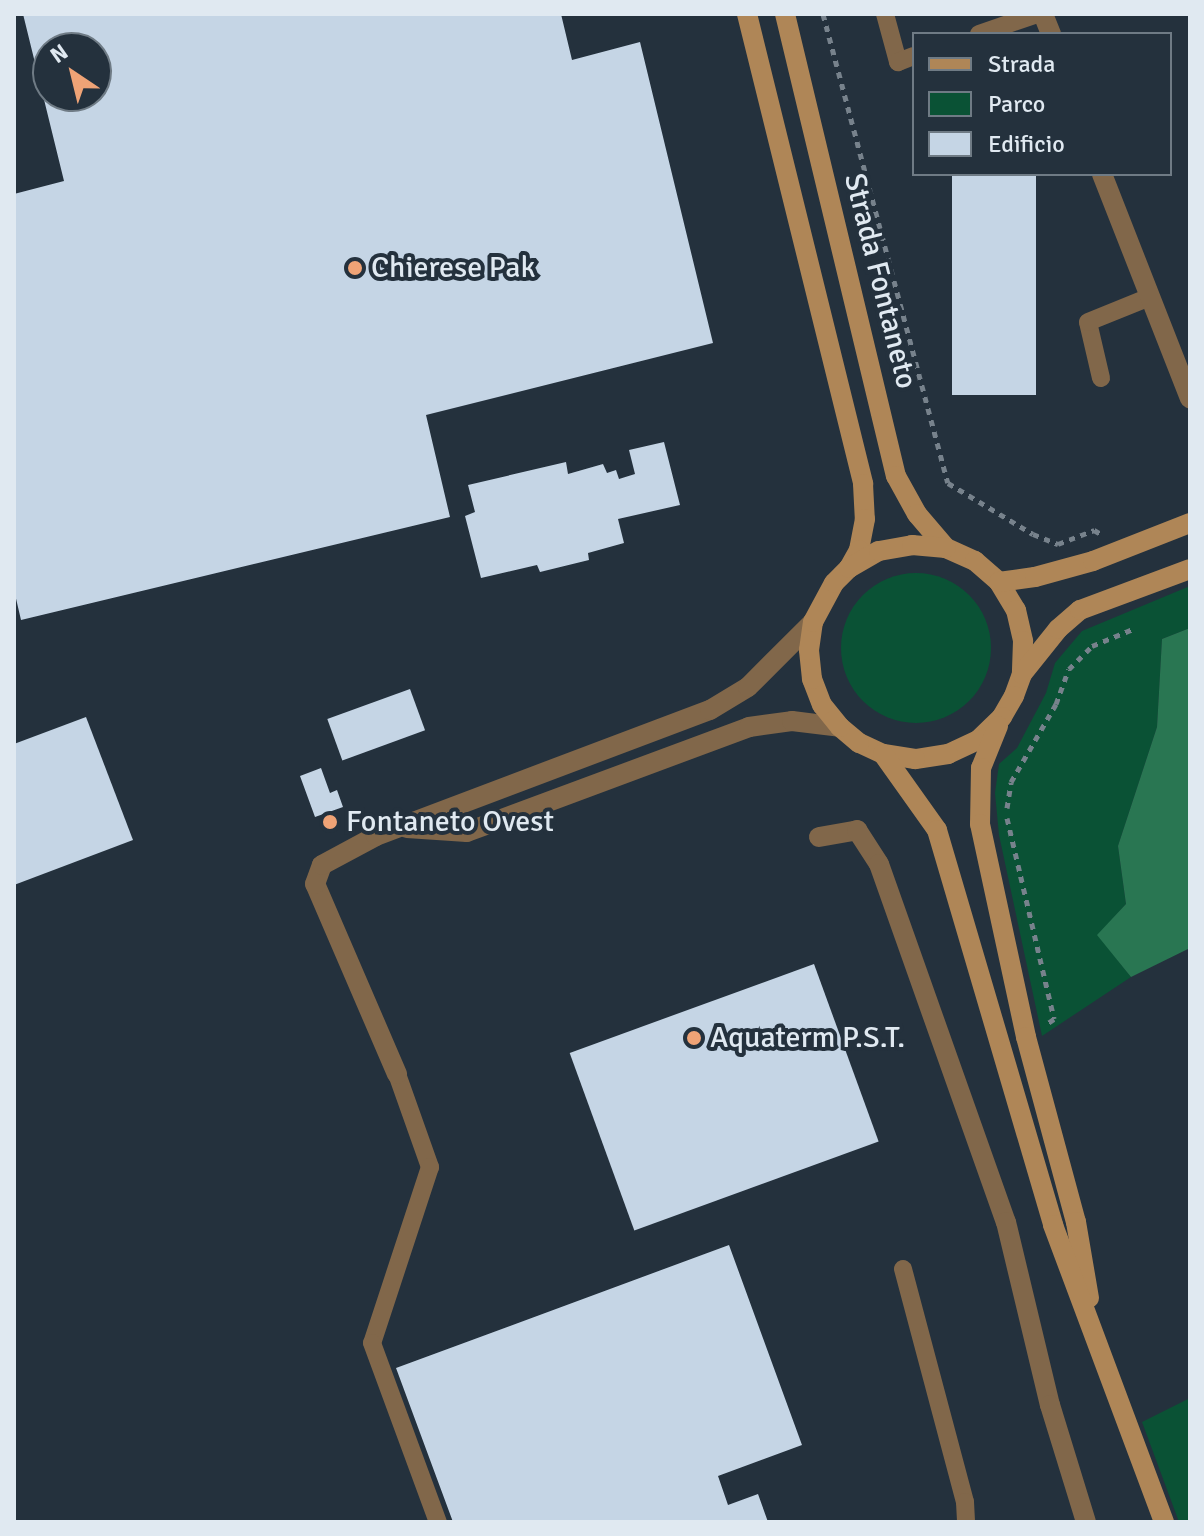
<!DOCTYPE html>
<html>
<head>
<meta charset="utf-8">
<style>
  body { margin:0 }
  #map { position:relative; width:1204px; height:1536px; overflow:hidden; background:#24313d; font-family:Signika,sans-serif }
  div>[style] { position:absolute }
  .green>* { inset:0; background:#0a5235 }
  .round { border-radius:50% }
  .forest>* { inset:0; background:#297652 }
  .building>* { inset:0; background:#c5d5e5; transform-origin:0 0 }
  .path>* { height:5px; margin-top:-2.5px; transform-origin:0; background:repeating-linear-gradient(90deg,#77828c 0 6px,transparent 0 12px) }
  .lane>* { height:18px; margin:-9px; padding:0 9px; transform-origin:9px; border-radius:9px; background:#81674a }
  .street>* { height:20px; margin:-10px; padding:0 10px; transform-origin:10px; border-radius:10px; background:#81674a }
  .secondary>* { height:20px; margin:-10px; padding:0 10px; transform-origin:10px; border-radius:10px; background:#af8657 }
  .dots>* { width:22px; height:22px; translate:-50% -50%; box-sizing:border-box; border:4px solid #24313d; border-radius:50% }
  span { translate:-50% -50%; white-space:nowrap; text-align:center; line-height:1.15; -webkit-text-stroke:8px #24313d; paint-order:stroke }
  .poi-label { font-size:30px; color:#e0e9f1 }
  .left { translate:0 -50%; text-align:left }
  .street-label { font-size:30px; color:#e0e9f1 }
  .frame { position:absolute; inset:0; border:16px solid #e0e9f1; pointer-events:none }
  .legend { position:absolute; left:912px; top:32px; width:260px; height:144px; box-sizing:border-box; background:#24313d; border:2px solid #6f7b85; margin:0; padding:10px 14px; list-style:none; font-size:24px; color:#e0e9f1 }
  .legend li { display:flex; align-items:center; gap:16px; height:40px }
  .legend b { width:40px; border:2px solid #6f7b85 }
  .north { position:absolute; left:32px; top:32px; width:80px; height:80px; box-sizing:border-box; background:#24313d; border:2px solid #6f7b85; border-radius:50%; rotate:325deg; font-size:22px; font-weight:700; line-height:32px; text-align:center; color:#e0e9f1 }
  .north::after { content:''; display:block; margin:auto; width:28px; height:36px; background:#efa376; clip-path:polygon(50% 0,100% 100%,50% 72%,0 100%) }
</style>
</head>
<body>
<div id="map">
  <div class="green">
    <i class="round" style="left:841px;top:573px;width:150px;height:150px"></i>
    <i style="clip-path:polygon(1190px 586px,1190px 628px,1162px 639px,1157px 727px,1118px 846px,1126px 904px,1098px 935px,1131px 977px,1042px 1036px,999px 835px,995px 793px,999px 764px,1017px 748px,1046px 693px,1055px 663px,1082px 631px)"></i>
    <i style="clip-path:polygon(1190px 1398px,1190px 1522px,1179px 1522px,1142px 1422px)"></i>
  </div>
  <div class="forest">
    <i style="clip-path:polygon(1190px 628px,1190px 948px,1131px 977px,1097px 935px,1126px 904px,1118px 846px,1157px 727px,1162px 639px)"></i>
  </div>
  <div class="building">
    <i style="clip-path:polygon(evenodd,23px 14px,561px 14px,572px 60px,640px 42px,713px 343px,426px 415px,450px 517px,21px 620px,14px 590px,14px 194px,64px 181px,23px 14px,48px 48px,96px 48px,96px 96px,48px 96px,48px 48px)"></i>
    <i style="left:952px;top:174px;width:84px;height:221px"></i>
    <i style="clip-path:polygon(664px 442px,680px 505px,618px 519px,624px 543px,588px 553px,589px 560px,540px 572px,537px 565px,481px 578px,465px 516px,475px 512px,468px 485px,566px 462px,568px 474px,603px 464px,607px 473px,616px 470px,619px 479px,635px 474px,629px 450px)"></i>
    <i style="left:410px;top:689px;width:44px;height:88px;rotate:70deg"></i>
    <i style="clip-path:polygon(86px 717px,133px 840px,14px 885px,14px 744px)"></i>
    <i style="clip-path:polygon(321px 768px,330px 793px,337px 790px,343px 807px,315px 817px,300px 776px)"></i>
    <i style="left:814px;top:964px;width:189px;height:260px;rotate:70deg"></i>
    <i style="clip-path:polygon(729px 1245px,802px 1445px,718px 1476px,728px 1505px,758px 1494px,768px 1522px,453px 1522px,396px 1368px)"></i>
  </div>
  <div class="path">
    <i style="left:823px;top:14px;width:485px;rotate:75.1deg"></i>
    <i style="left:948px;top:483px;width:99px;rotate:31deg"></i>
    <i style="left:1033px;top:534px;width:27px;rotate:22deg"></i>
    <i style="left:1058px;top:544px;width:39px;rotate:-21deg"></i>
    <i style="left:1094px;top:530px;width:8px;rotate:30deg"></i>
    <i style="left:1007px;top:808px;width:26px;rotate:-81deg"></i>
    <i style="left:1011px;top:782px;width:90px;rotate:-60deg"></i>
    <i style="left:1056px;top:704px;width:37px;rotate:-70deg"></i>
    <i style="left:1069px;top:669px;width:33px;rotate:-45deg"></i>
    <i style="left:1092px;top:646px;width:44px;rotate:-22.5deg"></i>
    <i style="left:1007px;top:818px;width:206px;rotate:76.8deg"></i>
    <i style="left:1054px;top:1019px;width:11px;rotate:146deg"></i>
  </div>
  <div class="lane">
    <i style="left:885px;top:14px;width:50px;rotate:74.8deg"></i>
    <i style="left:898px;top:62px;width:17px;rotate:-21deg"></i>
    <i style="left:979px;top:34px;width:61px;rotate:-19deg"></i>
    <i style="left:1101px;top:378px;width:57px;rotate:-103.1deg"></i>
    <i style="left:1088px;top:322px;width:67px;rotate:-22deg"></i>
    <i style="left:397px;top:1074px;width:99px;rotate:70.5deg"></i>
    <i style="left:430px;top:1167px;width:185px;rotate:108.2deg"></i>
    <i style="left:372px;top:1343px;width:191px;rotate:69.8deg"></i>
    <i style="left:903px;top:1269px;width:241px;rotate:75.1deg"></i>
    <i style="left:965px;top:1502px;width:20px;rotate:87deg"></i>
  </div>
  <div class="street">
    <i style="left:1043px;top:14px;width:22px;rotate:68deg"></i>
    <i style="left:1102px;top:174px;width:241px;rotate:68.6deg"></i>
    <i style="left:407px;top:828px;width:60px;rotate:3.8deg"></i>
    <i style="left:467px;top:832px;width:301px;rotate:-20.4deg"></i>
    <i style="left:749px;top:727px;width:43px;rotate:-7.9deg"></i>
    <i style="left:792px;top:721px;width:48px;rotate:7.1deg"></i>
    <i style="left:819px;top:837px;width:39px;rotate:-10deg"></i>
    <i style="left:857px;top:830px;width:40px;rotate:57.1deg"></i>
    <i style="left:879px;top:864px;width:380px;rotate:70.5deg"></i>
    <i style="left:1006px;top:1222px;width:188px;rotate:76.5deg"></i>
    <i style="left:1050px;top:1405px;width:122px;rotate:72.9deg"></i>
    <i style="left:397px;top:1074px;width:207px;rotate:-113.3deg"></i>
    <i style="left:315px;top:884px;width:20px;rotate:-70deg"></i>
    <i style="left:322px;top:865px;width:61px;rotate:-28.2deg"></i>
    <i style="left:376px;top:836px;width:357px;rotate:-20.7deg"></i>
    <i style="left:710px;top:710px;width:44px;rotate:-31.2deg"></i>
    <i style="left:748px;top:687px;width:92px;rotate:-45deg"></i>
  </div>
  <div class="secondary">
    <i style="left:747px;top:14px;width:484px;rotate:76.1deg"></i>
    <i style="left:863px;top:484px;width:35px;rotate:87deg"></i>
    <i style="left:865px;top:519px;width:32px;rotate:101deg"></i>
    <i style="left:859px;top:550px;width:21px;rotate:119deg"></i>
    <i style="left:785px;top:14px;width:475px;rotate:76.5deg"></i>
    <i style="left:896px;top:476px;width:43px;rotate:61.1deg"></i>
    <i style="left:917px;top:514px;width:45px;rotate:49.5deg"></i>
    <i style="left:946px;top:548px;width:32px;rotate:24deg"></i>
    <i style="left:975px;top:561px;width:32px;rotate:41deg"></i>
    <i style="left:999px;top:582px;width:33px;rotate:59deg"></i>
    <i style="left:1016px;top:610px;width:32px;rotate:77deg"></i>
    <i style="left:1023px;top:641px;width:33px;rotate:92deg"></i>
    <i style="left:1022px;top:674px;width:23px;rotate:110deg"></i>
    <i style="left:1014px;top:696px;width:24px;rotate:120deg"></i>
    <i style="left:1002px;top:717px;width:33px;rotate:136deg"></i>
    <i style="left:978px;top:740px;width:33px;rotate:155deg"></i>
    <i style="left:948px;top:754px;width:33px;rotate:171deg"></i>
    <i style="left:915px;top:759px;width:32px;rotate:-171deg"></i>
    <i style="left:883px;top:754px;width:26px;rotate:-155deg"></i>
    <i style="left:859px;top:743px;width:25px;rotate:-140deg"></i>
    <i style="left:840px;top:727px;width:28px;rotate:-129deg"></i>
    <i style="left:822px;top:705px;width:28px;rotate:-111deg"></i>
    <i style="left:812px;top:679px;width:29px;rotate:-96deg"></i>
    <i style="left:809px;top:650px;width:28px;rotate:-82deg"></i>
    <i style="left:813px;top:622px;width:44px;rotate:-61.7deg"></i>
    <i style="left:834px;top:583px;width:21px;rotate:-45deg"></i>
    <i style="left:849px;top:568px;width:34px;rotate:-30deg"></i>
    <i style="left:879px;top:551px;width:34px;rotate:-10deg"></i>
    <i style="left:912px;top:545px;width:34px;rotate:5deg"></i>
    <i style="left:999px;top:582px;width:36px;rotate:-8deg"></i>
    <i style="left:1035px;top:577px;width:60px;rotate:-15.4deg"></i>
    <i style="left:1093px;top:561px;width:104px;rotate:-21.4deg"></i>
    <i style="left:1022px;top:674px;width:58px;rotate:-51.3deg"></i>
    <i style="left:1058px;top:629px;width:29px;rotate:-41deg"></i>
    <i style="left:1080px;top:610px;width:117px;rotate:-20.4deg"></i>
    <i style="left:998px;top:726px;width:45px;rotate:112deg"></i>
    <i style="left:981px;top:768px;width:56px;rotate:91deg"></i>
    <i style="left:980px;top:824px;width:218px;rotate:77.8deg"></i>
    <i style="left:1026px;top:1037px;width:192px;rotate:74.9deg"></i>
    <i style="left:1076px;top:1222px;width:77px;rotate:80.3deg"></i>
    <i style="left:883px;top:754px;width:93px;rotate:54.6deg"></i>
    <i style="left:937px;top:830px;width:412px;rotate:73.6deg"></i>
    <i style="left:1053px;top:1225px;width:317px;rotate:69.5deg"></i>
  </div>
  <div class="dots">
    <i style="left:355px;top:268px;background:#efa376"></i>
    <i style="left:330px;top:822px;background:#efa376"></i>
    <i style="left:694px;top:1038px;background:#efa376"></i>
  </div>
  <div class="poi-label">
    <span class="left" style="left:371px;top:268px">Chierese Pak</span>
    <span class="left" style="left:346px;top:822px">Fontaneto Ovest</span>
    <span class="left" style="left:710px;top:1038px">Aquaterm P.S.T.</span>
  </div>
  <div class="street-label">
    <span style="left:880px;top:281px;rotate:76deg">Strada Fontaneto</span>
  </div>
  <div class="frame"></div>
  <ul class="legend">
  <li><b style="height:10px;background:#af8657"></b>Strada</li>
  <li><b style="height:22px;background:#0a5235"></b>Parco</li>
  <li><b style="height:22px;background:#c5d5e5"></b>Edificio</li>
  </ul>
  <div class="north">N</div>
</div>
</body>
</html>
